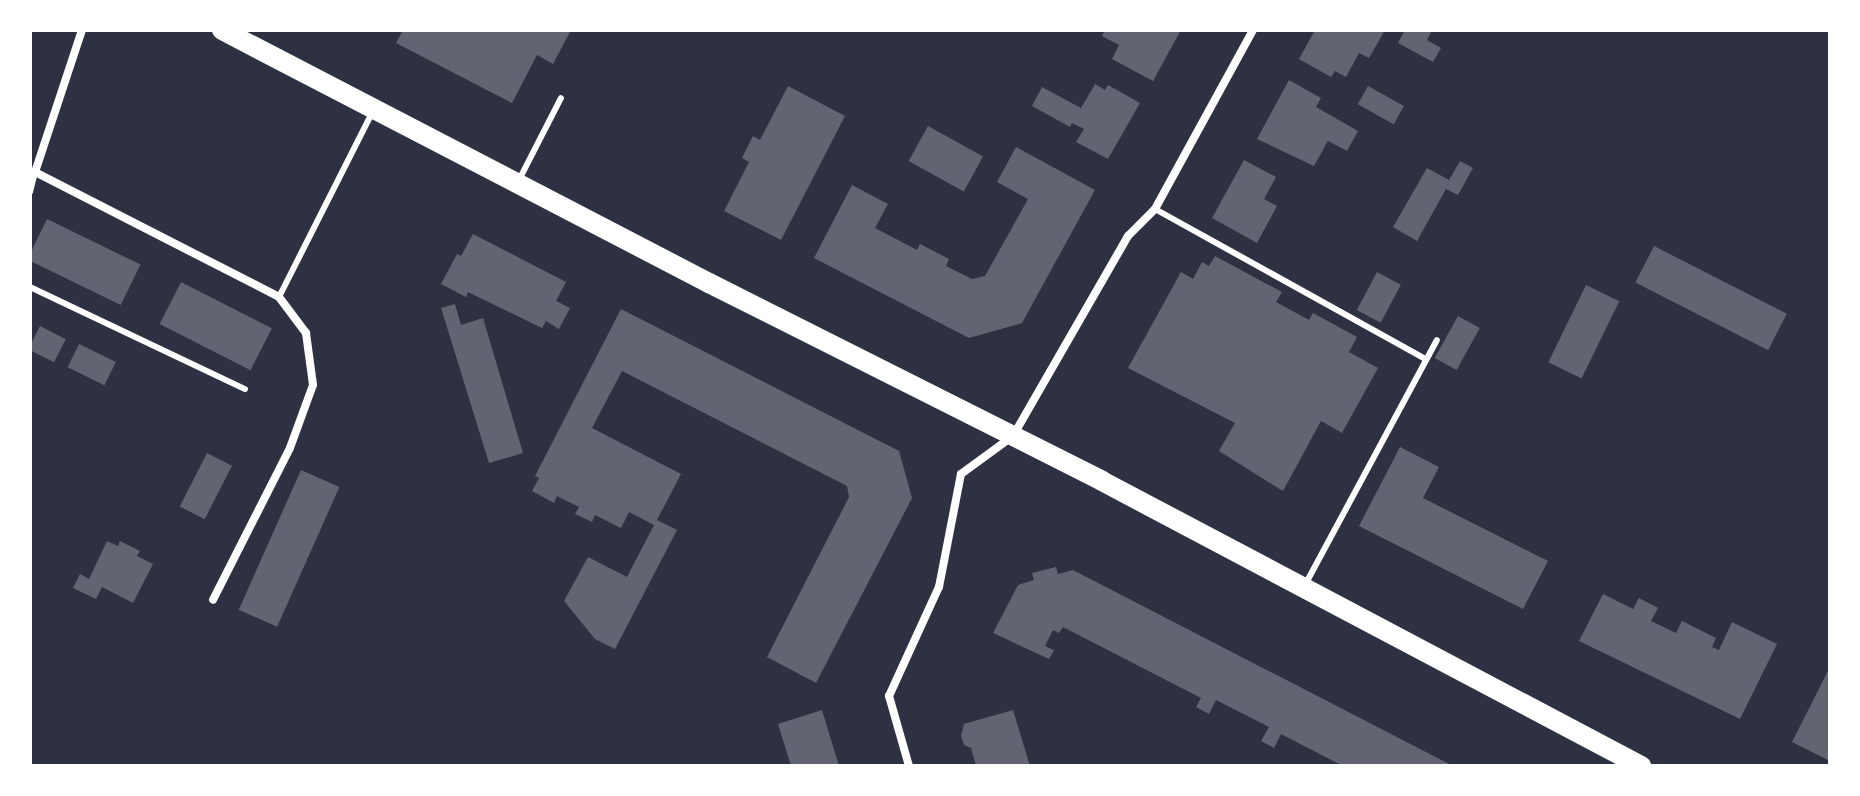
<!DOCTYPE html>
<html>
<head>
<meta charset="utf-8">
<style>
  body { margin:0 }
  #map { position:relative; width:1860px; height:796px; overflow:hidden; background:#2d3142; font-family:Montserrat,sans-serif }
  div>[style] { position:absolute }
  .building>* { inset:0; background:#626471; transform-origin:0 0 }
  .service>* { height:6px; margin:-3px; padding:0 3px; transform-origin:3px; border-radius:3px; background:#fff }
  .minor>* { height:8px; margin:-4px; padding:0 4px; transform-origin:4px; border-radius:4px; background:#fff }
  .primary>* { height:20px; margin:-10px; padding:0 10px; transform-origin:10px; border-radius:10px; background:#fff }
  span { translate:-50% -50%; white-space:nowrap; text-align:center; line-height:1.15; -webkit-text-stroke:6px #fff; paint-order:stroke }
  .frame { position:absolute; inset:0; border:32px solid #fff; pointer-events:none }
</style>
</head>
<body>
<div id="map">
  <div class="building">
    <i style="clip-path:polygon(403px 30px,571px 30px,553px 64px,537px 55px,512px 103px,396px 43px)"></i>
    <i style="clip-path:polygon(1105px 30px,1181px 30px,1153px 81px,1112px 59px,1119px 45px,1102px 36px)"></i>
    <i style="clip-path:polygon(1315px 30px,1385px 30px,1369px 58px,1359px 53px,1346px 77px,1335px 71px,1331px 77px,1299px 59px)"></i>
    <i style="clip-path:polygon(1405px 30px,1432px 30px,1427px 40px,1441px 48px,1433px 62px,1398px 43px)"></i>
    <i style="clip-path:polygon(1289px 80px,1321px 98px,1316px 107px,1358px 131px,1347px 151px,1328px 141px,1314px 166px,1257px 139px)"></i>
    <i style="clip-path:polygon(1095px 84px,1105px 90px,1108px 85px,1140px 103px,1108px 159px,1076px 142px,1084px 129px,1072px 123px,1070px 127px,1032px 106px,1042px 87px,1081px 108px)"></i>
    <i style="clip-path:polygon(788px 86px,845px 116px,781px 240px,724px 211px,749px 162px,742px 158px,753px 136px,760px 140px)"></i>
    <i style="left:1368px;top:86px;width:41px;height:21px;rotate:29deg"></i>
    <i style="left:928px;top:126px;width:63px;height:40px;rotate:29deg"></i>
    <i style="clip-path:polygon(1016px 147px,1095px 190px,1022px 323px,969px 338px,814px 258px,852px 185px,888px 204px,875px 228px,917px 250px,920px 244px,949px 259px,946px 266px,972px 279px,985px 276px,1028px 199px,997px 182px)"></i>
    <i style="clip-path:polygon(1244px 160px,1276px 177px,1264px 199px,1277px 206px,1257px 243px,1212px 218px)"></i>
    <i style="clip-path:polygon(1460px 161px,1473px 168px,1458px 195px,1446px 189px,1417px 241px,1393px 227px,1427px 168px,1449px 180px)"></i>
    <i style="left:47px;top:219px;width:104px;height:45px;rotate:26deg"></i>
    <i style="clip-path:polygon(473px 234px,566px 282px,556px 301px,570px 308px,559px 329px,546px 321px,542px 328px,468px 292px,466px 297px,441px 284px,457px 254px,461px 256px)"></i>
    <i style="left:1654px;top:246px;width:149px;height:41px;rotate:27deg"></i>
    <i style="clip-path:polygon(1215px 256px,1282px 292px,1276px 302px,1309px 320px,1313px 313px,1357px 337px,1349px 352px,1378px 368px,1342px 433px,1321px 421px,1283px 491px,1219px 451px,1235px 423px,1128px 368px,1181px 272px,1193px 279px,1202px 262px,1209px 266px)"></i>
    <i style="left:1377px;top:272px;width:27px;height:43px;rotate:28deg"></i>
    <i style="left:181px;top:282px;width:102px;height:47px;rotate:27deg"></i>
    <i style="left:1586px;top:285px;width:37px;height:86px;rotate:26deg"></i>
    <i style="clip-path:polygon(455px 304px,461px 325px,483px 318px,523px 453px,489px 463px,441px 308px)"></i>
    <i style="clip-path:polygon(621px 309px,899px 451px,912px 498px,816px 683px,767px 657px,849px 497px,847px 486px,622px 371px,592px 428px,681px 474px,657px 520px,677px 530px,615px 649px,595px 639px,564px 601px,588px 557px,627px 577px,654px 525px,629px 512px,621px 528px,595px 515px,592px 522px,575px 514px,579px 507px,557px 496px,554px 503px,532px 491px,539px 478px,535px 476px)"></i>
    <i style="left:1458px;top:316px;width:25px;height:48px;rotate:29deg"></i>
    <i style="left:40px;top:326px;width:29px;height:26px;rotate:27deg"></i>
    <i style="left:79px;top:344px;width:41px;height:26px;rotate:26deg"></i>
    <i style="clip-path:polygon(1400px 447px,1439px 467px,1423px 498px,1548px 561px,1523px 609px,1359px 526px)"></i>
    <i style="left:207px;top:453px;width:28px;height:60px;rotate:27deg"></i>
    <i style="left:301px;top:470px;width:42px;height:153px;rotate:24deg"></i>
    <i style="clip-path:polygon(107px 541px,118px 546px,120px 541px,140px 551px,137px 556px,153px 564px,133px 603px,102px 587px,96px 599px,73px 588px,80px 574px,89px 579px)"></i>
    <i style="clip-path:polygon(1056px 567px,1058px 574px,1073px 570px,1453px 766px,1343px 766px,1281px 734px,1274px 748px,1261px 741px,1269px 727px,1216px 700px,1209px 714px,1196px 707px,1201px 698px,1063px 627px,1059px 633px,1053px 630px,1045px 646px,1054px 650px,1049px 659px,993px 633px,1018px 585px,1034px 580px,1032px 573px)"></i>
    <i style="clip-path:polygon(1603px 594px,1633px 609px,1639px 598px,1658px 608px,1651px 621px,1676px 633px,1682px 621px,1716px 638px,1712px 647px,1719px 650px,1732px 622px,1777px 644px,1740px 719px,1579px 641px)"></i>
    <i style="clip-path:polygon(1830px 667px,1830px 761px,1792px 742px)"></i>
    <i style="clip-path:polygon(822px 710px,839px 766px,791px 766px,778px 724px)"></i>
    <i style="clip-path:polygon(1013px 710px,1030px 766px,976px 766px,971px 748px,964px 745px,961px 736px,964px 724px)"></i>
  </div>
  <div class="service">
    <i style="left:519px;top:180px;width:92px;rotate:-62.9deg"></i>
    <i style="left:30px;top:192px;width:21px;rotate:-76deg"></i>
    <i style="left:1155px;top:209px;width:310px;rotate:29deg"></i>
    <i style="left:30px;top:287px;width:238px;rotate:25.4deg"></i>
    <i style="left:279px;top:297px;width:208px;rotate:-63.2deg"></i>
    <i style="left:1305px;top:585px;width:278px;rotate:-61.7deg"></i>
  </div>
  <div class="minor">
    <i style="left:82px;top:30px;width:150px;rotate:108.3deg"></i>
    <i style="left:35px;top:172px;width:274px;rotate:27.1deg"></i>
    <i style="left:279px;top:297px;width:45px;rotate:53.1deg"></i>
    <i style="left:306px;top:333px;width:52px;rotate:82.3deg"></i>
    <i style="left:313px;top:385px;width:67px;rotate:110.1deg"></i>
    <i style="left:290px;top:448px;width:170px;rotate:116.9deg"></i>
    <i style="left:909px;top:766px;width:73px;rotate:-105.9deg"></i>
    <i style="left:889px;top:696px;width:120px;rotate:-65.4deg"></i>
    <i style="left:939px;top:587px;width:115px;rotate:-79deg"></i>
    <i style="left:961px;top:474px;width:64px;rotate:-36.2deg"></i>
    <i style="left:1013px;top:436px;width:231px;rotate:-60.1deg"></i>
    <i style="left:1128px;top:236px;width:38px;rotate:-45deg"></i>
    <i style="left:1155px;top:209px;width:204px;rotate:-61.3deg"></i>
  </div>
  <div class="primary">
    <i style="left:222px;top:30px;width:549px;rotate:27.45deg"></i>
    <i style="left:709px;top:283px;width:440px;rotate:26.7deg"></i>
    <i style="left:1102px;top:481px;width:610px;rotate:27.87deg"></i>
  </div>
  <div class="frame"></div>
</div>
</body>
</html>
